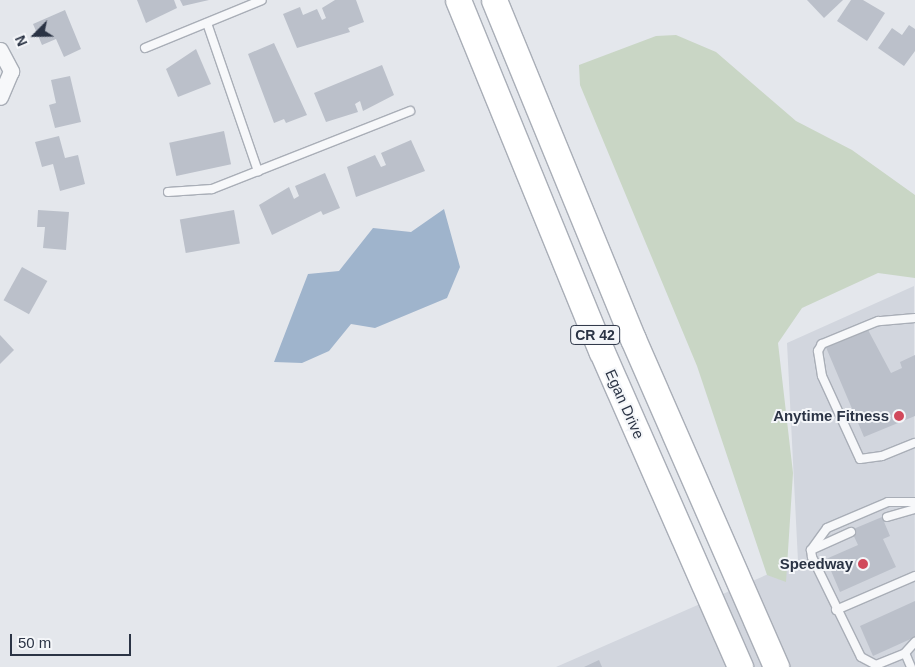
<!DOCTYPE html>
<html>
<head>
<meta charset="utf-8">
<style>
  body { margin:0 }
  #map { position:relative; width:915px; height:667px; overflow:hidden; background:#e4e7ec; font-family:Helvetica,sans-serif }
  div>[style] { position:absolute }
  .built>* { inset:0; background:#d2d6de }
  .green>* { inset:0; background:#c9d6c5 }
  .water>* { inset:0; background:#9fb4cc }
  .building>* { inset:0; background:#bbc0ca; transform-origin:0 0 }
  .roads { filter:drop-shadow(1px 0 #a9aeb7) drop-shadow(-1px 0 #a9aeb7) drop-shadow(0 1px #a9aeb7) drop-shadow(0 -1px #a9aeb7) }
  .service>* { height:8px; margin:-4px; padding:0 4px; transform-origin:4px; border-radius:4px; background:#f7f8fa }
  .minor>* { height:15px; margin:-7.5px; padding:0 7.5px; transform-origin:7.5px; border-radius:7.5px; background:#f7f8fa }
  .trunk>* { height:25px; margin:-12.5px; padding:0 12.5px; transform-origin:12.5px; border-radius:12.5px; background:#fff }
  .dots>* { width:14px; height:14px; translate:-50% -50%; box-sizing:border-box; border:2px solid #f4f6f9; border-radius:50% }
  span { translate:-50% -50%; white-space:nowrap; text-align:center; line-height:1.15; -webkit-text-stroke:4px #f4f6f9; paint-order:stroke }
  .shield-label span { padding:1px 4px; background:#f4f6f9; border:1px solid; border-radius:4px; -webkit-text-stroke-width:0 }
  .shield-label { font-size:14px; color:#2b3445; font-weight:700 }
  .street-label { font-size:15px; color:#2b3445 }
  .poi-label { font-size:15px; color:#2b3445; font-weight:700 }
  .right { translate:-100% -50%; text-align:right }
  .north { position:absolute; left:10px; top:10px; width:50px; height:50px; -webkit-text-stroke:4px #f4f6f9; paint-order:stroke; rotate:247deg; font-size:14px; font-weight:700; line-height:20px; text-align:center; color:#2b3445 }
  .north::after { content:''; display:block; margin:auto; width:18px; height:22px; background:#2b3445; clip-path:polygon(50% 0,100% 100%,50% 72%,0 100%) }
  .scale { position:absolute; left:10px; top:634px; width:121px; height:22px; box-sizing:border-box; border:2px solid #2b3445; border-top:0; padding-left:6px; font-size:15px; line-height:18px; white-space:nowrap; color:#2b3445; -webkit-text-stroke:4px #f4f6f9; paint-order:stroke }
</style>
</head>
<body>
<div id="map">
  <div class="built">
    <i style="clip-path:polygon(914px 286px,915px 667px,556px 667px,798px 561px,787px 343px)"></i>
  </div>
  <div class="green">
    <i style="clip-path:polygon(676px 35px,716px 52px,796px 121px,852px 150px,915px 195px,915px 278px,878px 273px,802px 308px,778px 343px,793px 473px,786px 582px,767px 575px,697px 366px,580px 85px,579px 65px,656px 36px)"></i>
  </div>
  <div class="water">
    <i style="clip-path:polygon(444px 209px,460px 267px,447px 298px,375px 328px,351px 324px,329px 351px,302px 363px,274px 362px,308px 274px,339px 271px,373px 228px,411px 232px)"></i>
  </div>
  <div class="building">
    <i style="clip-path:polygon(137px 0,174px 0,177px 8px,146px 23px)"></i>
    <i style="clip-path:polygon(180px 0,209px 0,183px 6px)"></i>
    <i style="clip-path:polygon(335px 0,356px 0,364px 22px,348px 28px,350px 32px,297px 48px,283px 14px,300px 7px,303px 15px,317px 9px,322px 20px,326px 18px,322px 8px)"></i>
    <i style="clip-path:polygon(807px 0,843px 0,824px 18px)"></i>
    <i style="clip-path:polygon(851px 0,863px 0,885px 13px,867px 41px,837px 21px)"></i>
    <i style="clip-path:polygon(65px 10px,81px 49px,64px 57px,56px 39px,42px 45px,33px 24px)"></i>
    <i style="clip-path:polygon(909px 25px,915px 29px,915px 51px,904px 66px,878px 48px,892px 28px,902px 35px)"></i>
    <i style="clip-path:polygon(274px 43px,307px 115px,286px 123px,284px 119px,274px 123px,248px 54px)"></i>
    <i style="clip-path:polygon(196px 49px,211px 84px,178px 97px,166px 69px)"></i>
    <i style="clip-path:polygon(382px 65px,394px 95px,363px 111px,360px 101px,355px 104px,358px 112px,326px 122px,314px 93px)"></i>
    <i style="clip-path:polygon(70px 76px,81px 122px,55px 128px,49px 105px,56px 103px,51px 80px)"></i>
    <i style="left:224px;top:131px;width:34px;height:56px;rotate:78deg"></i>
    <i style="clip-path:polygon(59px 136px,65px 158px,78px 155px,85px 184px,60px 191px,53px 164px,42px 167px,35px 142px)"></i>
    <i style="clip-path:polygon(411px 140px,425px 171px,356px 197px,347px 167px,375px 155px,381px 167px,386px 165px,381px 153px)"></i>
    <i style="clip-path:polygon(325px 173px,340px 208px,323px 215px,321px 211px,272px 235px,259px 205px,289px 187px,294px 199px,299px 196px,295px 186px)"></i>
    <i style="clip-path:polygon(38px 210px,69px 212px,66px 250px,43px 248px,45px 227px,37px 227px)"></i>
    <i style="left:234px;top:210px;width:34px;height:55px;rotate:80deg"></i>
    <i style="left:22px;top:267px;width:29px;height:38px;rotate:29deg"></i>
    <i style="clip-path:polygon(867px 328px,891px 373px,902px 368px,900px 362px,915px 355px,915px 416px,864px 437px,825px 345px)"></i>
    <i style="clip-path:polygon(0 335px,14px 350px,0 364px)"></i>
    <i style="clip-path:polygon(882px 517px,890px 536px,883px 539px,896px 567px,840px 592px,826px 559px,858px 545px,851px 530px)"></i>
    <i style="clip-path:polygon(915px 601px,915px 637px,873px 656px,860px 626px)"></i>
    <i style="clip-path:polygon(599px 660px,602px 667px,584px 667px)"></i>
  </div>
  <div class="roads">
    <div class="service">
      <i style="left:207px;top:23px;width:157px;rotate:71deg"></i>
      <i style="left:145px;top:48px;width:126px;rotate:-22.3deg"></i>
      <i style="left:168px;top:192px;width:44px;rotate:-3.9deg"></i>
      <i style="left:212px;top:189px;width:213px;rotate:-21.5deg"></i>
      <i style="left:915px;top:318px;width:37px;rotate:175deg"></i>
      <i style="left:878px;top:321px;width:61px;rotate:157.7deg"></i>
      <i style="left:822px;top:344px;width:8px;rotate:120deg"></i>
      <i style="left:818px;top:351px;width:25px;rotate:81deg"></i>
      <i style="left:822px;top:376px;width:91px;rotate:65.4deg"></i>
      <i style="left:860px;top:459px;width:22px;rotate:-8deg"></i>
      <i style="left:882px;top:456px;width:35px;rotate:-22deg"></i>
      <i style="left:887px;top:517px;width:29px;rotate:-16deg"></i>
      <i style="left:851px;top:532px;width:44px;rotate:155.8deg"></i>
      <i style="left:811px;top:550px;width:7px;rotate:82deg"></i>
      <i style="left:812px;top:557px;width:111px;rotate:63.9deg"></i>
      <i style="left:861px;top:657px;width:17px;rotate:28deg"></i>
      <i style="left:876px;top:665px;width:31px;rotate:-22deg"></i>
      <i style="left:811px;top:550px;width:27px;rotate:-54deg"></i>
      <i style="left:827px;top:528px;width:66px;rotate:-23.1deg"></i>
      <i style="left:888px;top:502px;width:27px"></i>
      <i style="left:836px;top:610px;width:86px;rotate:-23.3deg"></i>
      <i style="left:911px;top:667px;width:15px;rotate:-113deg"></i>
      <i style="left:905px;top:653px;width:15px;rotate:-48deg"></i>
    </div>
    <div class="minor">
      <i style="left:0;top:50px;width:24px;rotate:62deg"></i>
      <i style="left:11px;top:71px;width:28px;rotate:113deg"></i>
    </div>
    <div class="trunk">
      <i style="left:458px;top:0;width:380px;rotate:67.8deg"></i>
      <i style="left:602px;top:352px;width:344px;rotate:66.3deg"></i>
      <i style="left:494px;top:0;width:366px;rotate:67.7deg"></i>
      <i style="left:633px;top:339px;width:358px;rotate:66.4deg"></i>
    </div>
  </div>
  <div class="dots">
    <i style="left:899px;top:416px;background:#d1495b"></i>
    <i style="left:863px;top:564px;background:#d1495b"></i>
  </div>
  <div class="shield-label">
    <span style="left:595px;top:335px">CR 42</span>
  </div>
  <div class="street-label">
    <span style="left:625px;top:404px;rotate:66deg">Egan Drive</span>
  </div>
  <div class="poi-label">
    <span class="right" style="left:889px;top:416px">Anytime Fitness</span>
    <span class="right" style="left:853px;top:564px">Speedway</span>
  </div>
  <div class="north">N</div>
  <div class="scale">50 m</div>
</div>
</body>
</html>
